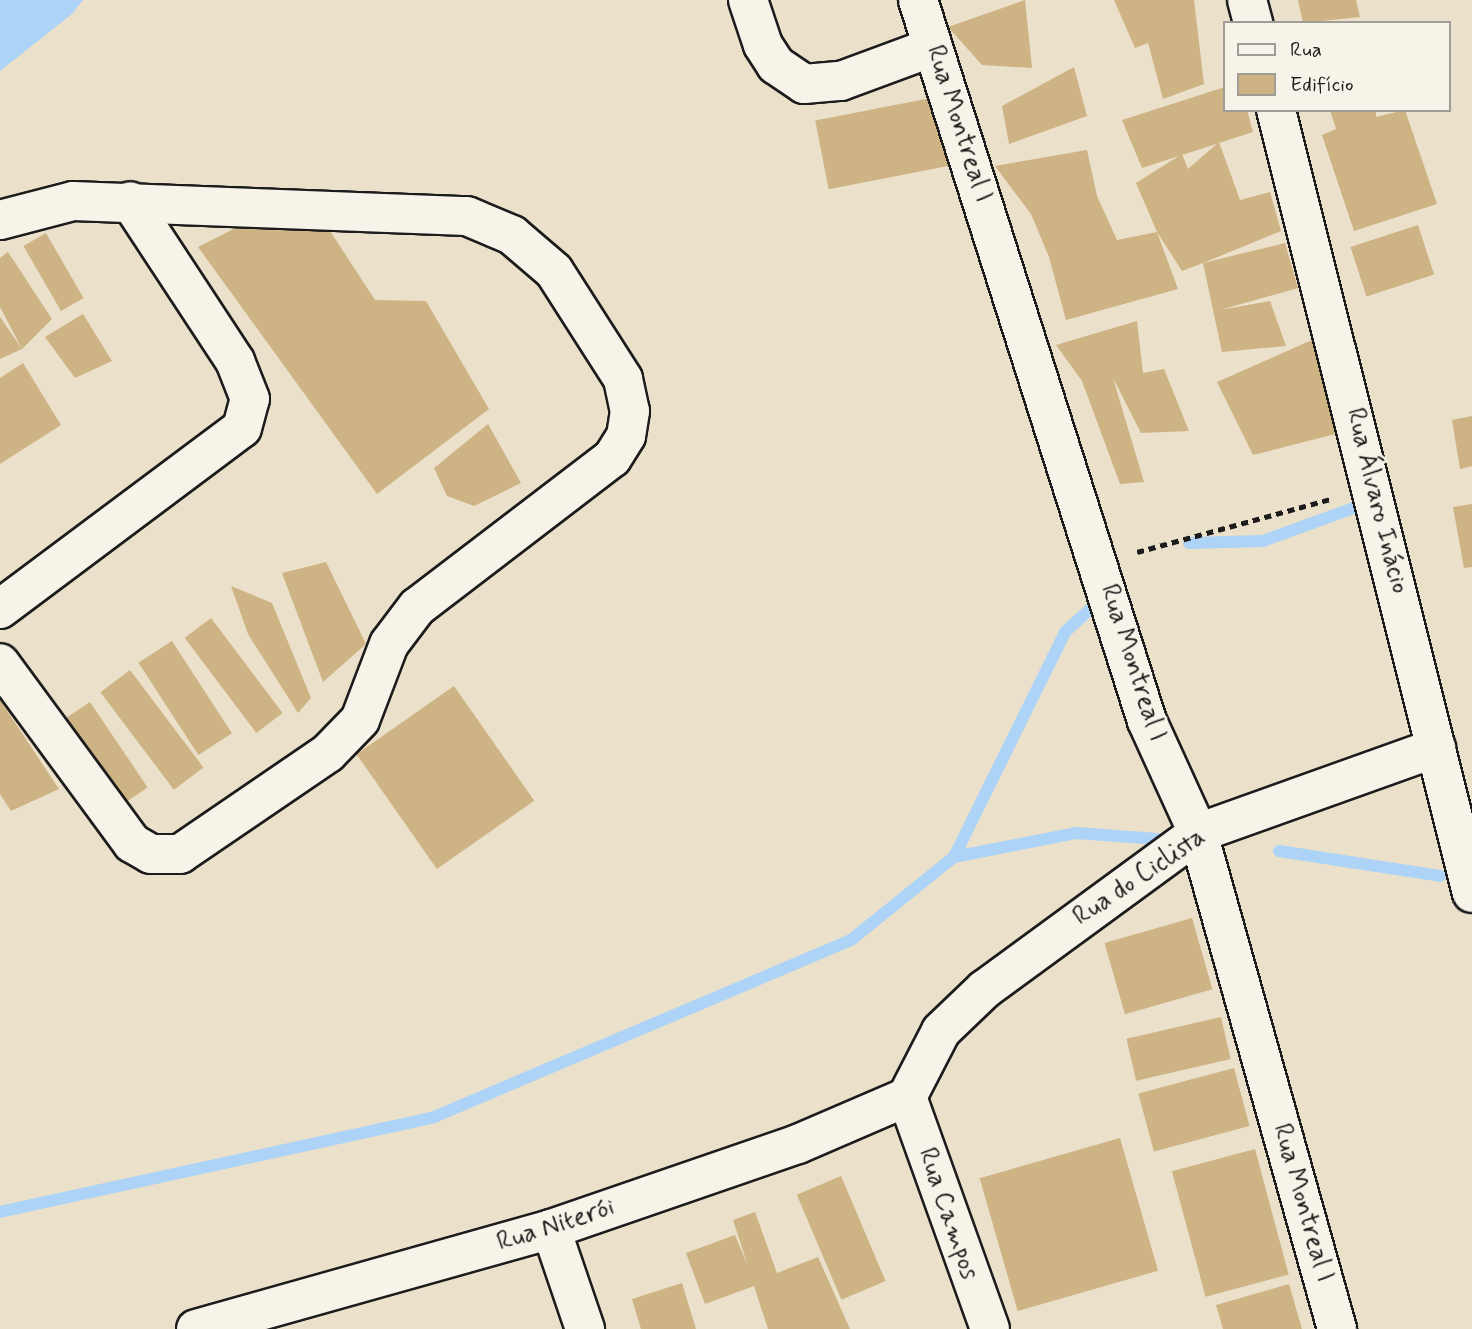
<!DOCTYPE html>
<html>
<head>
<meta charset="utf-8">
<style>
  body { margin:0 }
  #map { position:relative; width:1472px; height:1329px; overflow:hidden; background:#ebe0ca; font-family:Mynerve,sans-serif }
  div>[style] { position:absolute }
  .water>* { inset:0; background:#add4f7 }
  .stream>* { height:12px; margin:-6px; padding:0 6px; transform-origin:6px; border-radius:6px; background:#add4f7 }
  .building>* { inset:0; background:#ceb384; transform-origin:0 0 }
  .path>* { height:4.5px; margin-top:-2.25px; transform-origin:0; background:repeating-linear-gradient(90deg,#1c1c1c 0 7px,transparent 0 12px) }
  .roads { filter:drop-shadow(2px 0 #1c1c1c) drop-shadow(-2px 0 #1c1c1c) drop-shadow(0 2px #1c1c1c) drop-shadow(0 -2px #1c1c1c) }
  .minor>* { height:38px; margin:-19px; padding:0 19px; transform-origin:19px; border-radius:19px; background:#f7f3e8 }
  span { translate:-50% -50%; white-space:nowrap; text-align:center; line-height:1.15; -webkit-text-stroke:5px #f7f3e8; paint-order:stroke }
  .street-label { font-size:26px; color:#1c1c1c }
  .legend { position:absolute; left:1223px; top:21px; width:228px; height:91px; box-sizing:border-box; background:#f7f3e8; border:2px solid #9f9d96; margin:0; padding:9px 12px; list-style:none; font-size:21px; color:#1c1c1c }
  .legend li { display:flex; align-items:center; gap:14px; height:35px }
  .legend b { width:35px; border:2px solid #9f9d96 }
</style>
</head>
<body>
<div id="map">
  <div class="water">
    <i style="clip-path:polygon(0 0,83px 0,72px 14px,0 71px)"></i>
  </div>
  <div class="stream">
    <i style="left:1189px;top:543px;width:74px;rotate:-1.5deg"></i>
    <i style="left:1263px;top:541px;width:105px;rotate:-20deg"></i>
    <i style="left:1279px;top:851px;width:163px;rotate:8.8deg"></i>
    <i style="left:954px;top:857px;width:124px;rotate:-11.1deg"></i>
    <i style="left:1076px;top:833px;width:82px;rotate:4.2deg"></i>
    <i style="left:0;top:1212px;width:444px;rotate:-12.3deg"></i>
    <i style="left:434px;top:1117px;width:453px;rotate:-23deg"></i>
    <i style="left:851px;top:940px;width:132px;rotate:-38.9deg"></i>
    <i style="left:954px;top:857px;width:251px;rotate:-63.7deg"></i>
    <i style="left:1065px;top:632px;width:45px;rotate:-42.3deg"></i>
  </div>
  <div class="building">
    <i style="clip-path:polygon(1025px 0,1032px 68px,982px 65px,948px 27px)"></i>
    <i style="clip-path:polygon(1114px 0,1194px 0,1204px 84px,1163px 99px,1148px 43px,1135px 48px)"></i>
    <i style="clip-path:polygon(1298px 0,1356px 0,1360px 17px,1303px 23px)"></i>
    <i style="clip-path:polygon(1074px 67px,1087px 116px,1009px 144px,1002px 106px)"></i>
    <i style="clip-path:polygon(1225px 87px,1225px 110px,1247px 110px,1253px 132px,1142px 168px,1122px 120px)"></i>
    <i style="left:936px;top:97px;width:70px;height:123px;rotate:79deg"></i>
    <i style="clip-path:polygon(1330px 110px,1376px 110px,1376px 117px,1405px 110px,1437px 204px,1354px 231px,1322px 135px,1336px 129px)"></i>
    <i style="clip-path:polygon(1219px 142px,1240px 200px,1270px 192px,1281px 231px,1203px 263px,1285px 243px,1298px 288px,1220px 310px,1270px 301px,1286px 346px,1222px 352px,1203px 263px,1182px 271px,1157px 232px,1136px 183px,1182px 154px,1188px 169px)"></i>
    <i style="clip-path:polygon(1087px 150px,1097px 196px,1117px 240px,1157px 232px,1178px 289px,1066px 320px,1049px 257px,1031px 214px,995px 166px)"></i>
    <i style="clip-path:polygon(267px 212px,319px 214px,375px 300px,426px 301px,489px 409px,377px 494px,198px 247px)"></i>
    <i style="left:1418px;top:225px;width:52px;height:71px;rotate:72deg"></i>
    <i style="left:46px;top:233px;width:75px;height:26px;rotate:60deg"></i>
    <i style="clip-path:polygon(8px 252px,52px 319px,22px 349px,0 359px,0 317px,22px 349px,0 307px,0 258px)"></i>
    <i style="clip-path:polygon(83px 314px,112px 361px,75px 378px,45px 337px)"></i>
    <i style="clip-path:polygon(1137px 321px,1143px 373px,1164px 369px,1189px 431px,1141px 433px,1113px 378px,1144px 482px,1120px 484px,1082px 381px,1056px 345px)"></i>
    <i style="clip-path:polygon(1312px 340px,1339px 433px,1253px 455px,1217px 382px)"></i>
    <i style="clip-path:polygon(23px 363px,61px 425px,0 464px,0 378px)"></i>
    <i style="clip-path:polygon(1472px 416px,1472px 466px,1460px 469px,1452px 420px)"></i>
    <i style="clip-path:polygon(488px 424px,521px 483px,474px 506px,447px 496px,434px 468px)"></i>
    <i style="clip-path:polygon(1472px 504px,1472px 567px,1464px 568px,1453px 507px)"></i>
    <i style="clip-path:polygon(326px 562px,366px 644px,323px 682px,282px 573px)"></i>
    <i style="clip-path:polygon(231px 586px,272px 603px,311px 698px,298px 713px,248px 634px)"></i>
    <i style="left:211px;top:618px;width:119px;height:33px;rotate:53deg"></i>
    <i style="left:172px;top:641px;width:110px;height:40px;rotate:57deg"></i>
    <i style="left:130px;top:670px;width:122px;height:37px;rotate:53deg"></i>
    <i style="left:454px;top:686px;width:140px;height:119px;rotate:55deg"></i>
    <i style="clip-path:polygon(0 700px,59px 789px,11px 811px,0 794px)"></i>
    <i style="left:90px;top:702px;width:103px;height:31px;rotate:56deg"></i>
    <i style="left:1192px;top:918px;width:74px;height:91px;rotate:74deg"></i>
    <i style="left:1221px;top:1017px;width:43px;height:97px;rotate:77deg"></i>
    <i style="left:1234px;top:1068px;width:60px;height:99px;rotate:75deg"></i>
    <i style="left:1120px;top:1138px;width:138px;height:146px;rotate:74deg"></i>
    <i style="left:1255px;top:1149px;width:130px;height:86px;rotate:75deg"></i>
    <i style="left:841px;top:1176px;width:114px;height:48px;rotate:67deg"></i>
    <i style="clip-path:polygon(755px 1212px,777px 1273px,818px 1257px,850px 1329px,768px 1329px,754px 1286px,705px 1304px,686px 1253px,735px 1235px,748px 1266px,733px 1220px)"></i>
    <i style="clip-path:polygon(682px 1283px,696px 1329px,641px 1329px,632px 1299px)"></i>
    <i style="clip-path:polygon(1289px 1284px,1302px 1329px,1223px 1329px,1216px 1305px)"></i>
  </div>
  <div class="path">
    <i style="left:1137px;top:552px;width:201px;rotate:-15.3deg"></i>
  </div>
  <div class="roads">
    <div class="minor">
      <i style="left:748px;top:0;width:47px;rotate:71.6deg"></i>
      <i style="left:763px;top:45px;width:24px;rotate:57deg"></i>
      <i style="left:776px;top:65px;width:34px;rotate:34deg"></i>
      <i style="left:804px;top:84px;width:37px;rotate:-5deg"></i>
      <i style="left:841px;top:81px;width:98px;rotate:-20.3deg"></i>
      <i style="left:918px;top:0;width:756px;rotate:72.38deg"></i>
      <i style="left:1147px;top:721px;width:123px;rotate:65.5deg"></i>
      <i style="left:1198px;top:833px;width:515px;rotate:74.34deg"></i>
      <i style="left:1247px;top:0;width:24px;rotate:75deg"></i>
      <i style="left:1276px;top:110px;width:807px;rotate:75.95deg"></i>
      <i style="left:0;top:220px;width:75px;rotate:-14.6deg"></i>
      <i style="left:73px;top:201px;width:394px;rotate:2.2deg"></i>
      <i style="left:467px;top:216px;width:49px;rotate:22.9deg"></i>
      <i style="left:512px;top:235px;width:55px;rotate:40.6deg"></i>
      <i style="left:554px;top:271px;width:128px;rotate:57.4deg"></i>
      <i style="left:623px;top:379px;width:33px;rotate:78deg"></i>
      <i style="left:630px;top:411px;width:25px;rotate:99deg"></i>
      <i style="left:626px;top:436px;width:26px;rotate:122deg"></i>
      <i style="left:612px;top:458px;width:245px;rotate:142.6deg"></i>
      <i style="left:417px;top:607px;width:46px;rotate:127.1deg"></i>
      <i style="left:389px;top:644px;width:81px;rotate:110.9deg"></i>
      <i style="left:360px;top:720px;width:46px;rotate:134.1deg"></i>
      <i style="left:328px;top:753px;width:179px;rotate:145.7deg"></i>
      <i style="left:180px;top:854px;width:29px;rotate:180deg"></i>
      <i style="left:151px;top:854px;width:22px;rotate:-150deg"></i>
      <i style="left:132px;top:843px;width:223px;rotate:-126.3deg"></i>
      <i style="left:0;top:609px;width:302px;rotate:-36.8deg"></i>
      <i style="left:242px;top:428px;width:30px;rotate:-75deg"></i>
      <i style="left:250px;top:399px;width:41px;rotate:-111.5deg"></i>
      <i style="left:235px;top:361px;width:191px;rotate:-123.3deg"></i>
      <i style="left:907px;top:1097px;width:74px;rotate:-62.7deg"></i>
      <i style="left:941px;top:1031px;width:61px;rotate:-43.7deg"></i>
      <i style="left:985px;top:989px;width:264px;rotate:-36.2deg"></i>
      <i style="left:1198px;top:833px;width:253px;rotate:-19.7deg"></i>
      <i style="left:907px;top:1097px;width:246px;rotate:70.3deg"></i>
      <i style="left:551px;top:1229px;width:106px;rotate:71.2deg"></i>
      <i style="left:196px;top:1329px;width:369px;rotate:-15.7deg"></i>
      <i style="left:551px;top:1229px;width:261px;rotate:-19deg"></i>
      <i style="left:798px;top:1144px;width:119px;rotate:-23.3deg"></i>
    </div>
  </div>
  <div class="street-label">
    <span style="left:958px;top:124px;rotate:72deg">Rua Montreal I</span>
    <span style="left:1376px;top:501px;rotate:76deg">Rua Álvaro Inácio</span>
    <span style="left:1132px;top:663px;rotate:72deg">Rua Montreal I</span>
    <span style="left:1140px;top:878px;rotate:-34deg">Rua do Ciclista</span>
    <span style="left:1302px;top:1203px;rotate:74deg">Rua Montreal I</span>
    <span style="left:947px;top:1214px;rotate:71deg">Rua Campos</span>
    <span style="left:556px;top:1226px;rotate:-18deg">Rua Niterói</span>
  </div>
  <ul class="legend">
  <li><b style="height:9px;background:#f7f3e8"></b>Rua</li>
  <li><b style="height:19px;background:#ceb384"></b>Edifício</li>
  </ul>
</div>
</body>
</html>
